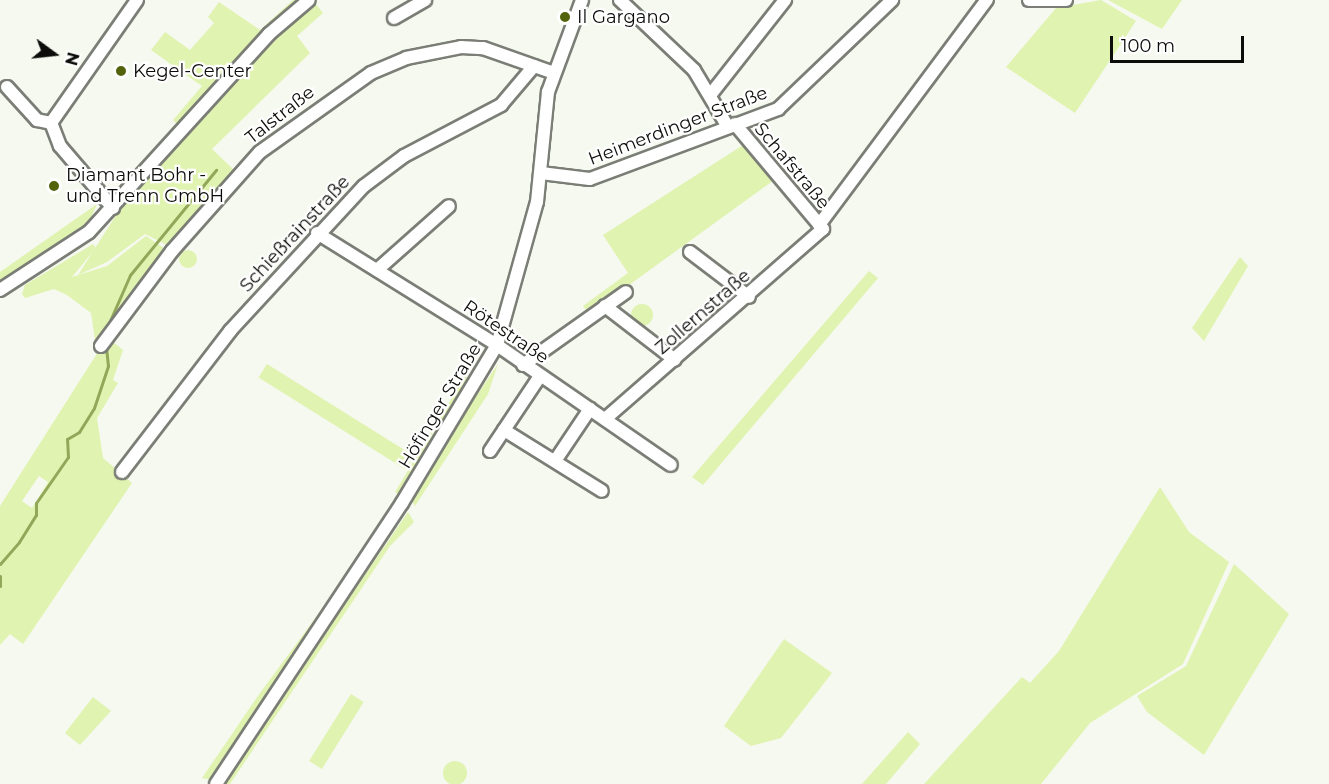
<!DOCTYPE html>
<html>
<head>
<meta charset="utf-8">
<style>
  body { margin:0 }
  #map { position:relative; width:1329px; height:784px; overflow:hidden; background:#f6f9ef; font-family:Montserrat,sans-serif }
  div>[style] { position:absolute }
  .green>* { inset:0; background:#e0f3b0; transform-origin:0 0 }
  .round { border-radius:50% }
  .stream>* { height:3px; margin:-1.5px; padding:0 1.5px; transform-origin:1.5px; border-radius:1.5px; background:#93a75a }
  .roads { filter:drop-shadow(2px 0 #7b7e76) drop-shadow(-2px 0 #7b7e76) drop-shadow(0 2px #7b7e76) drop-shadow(0 -2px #7b7e76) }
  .minor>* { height:12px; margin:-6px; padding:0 6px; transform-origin:6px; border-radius:6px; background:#fff }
  .dots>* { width:16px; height:16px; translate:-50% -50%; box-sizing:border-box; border:3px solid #fff; border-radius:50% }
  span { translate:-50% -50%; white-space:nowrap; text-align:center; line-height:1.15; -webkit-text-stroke:4.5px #fff; paint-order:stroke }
  .poi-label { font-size:18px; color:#0c0d0a }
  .left { translate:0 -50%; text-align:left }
  .street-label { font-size:18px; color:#0c0d0a }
  .north { position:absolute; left:24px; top:24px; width:60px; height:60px; -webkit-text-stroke:4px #fff; paint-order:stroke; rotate:105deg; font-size:16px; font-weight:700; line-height:24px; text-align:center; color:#0c0d0a }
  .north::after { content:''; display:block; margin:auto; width:21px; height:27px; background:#0c0d0a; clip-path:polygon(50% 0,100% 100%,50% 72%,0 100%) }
  .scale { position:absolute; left:1110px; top:36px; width:134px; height:27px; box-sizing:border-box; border:3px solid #0c0d0a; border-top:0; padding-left:8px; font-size:18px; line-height:21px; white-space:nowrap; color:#0c0d0a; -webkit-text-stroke:4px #fff; paint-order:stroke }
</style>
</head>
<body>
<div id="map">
  <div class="green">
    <i style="clip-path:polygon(293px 0,300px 0,179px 126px,173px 120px,202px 86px,151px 50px,165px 32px,190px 50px,214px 23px,208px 17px,219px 2px,260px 30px)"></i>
    <i style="clip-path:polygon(1101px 0,1136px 21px,1075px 113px,1006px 67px,1056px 8px)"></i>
    <i style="clip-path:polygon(1108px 0,1182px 0,1162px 29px)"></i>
    <i style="clip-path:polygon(315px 3px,323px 13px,297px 36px,310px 53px,212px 149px,234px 170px,169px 246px,145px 234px,107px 262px,78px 275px,120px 209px,255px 58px)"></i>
    <i style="clip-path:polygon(743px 145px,774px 180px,589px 314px,583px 306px,628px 273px,603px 235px)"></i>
    <i style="clip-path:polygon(97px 204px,90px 220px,71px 236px,0 284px,0 272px)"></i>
    <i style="clip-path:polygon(146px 236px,167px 250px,96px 347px,91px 313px,67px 295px,54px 289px,25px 298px,22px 294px,25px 285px,93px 244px,96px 248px,72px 277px,107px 266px)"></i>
    <i class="round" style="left:179px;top:250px;width:18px;height:18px"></i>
    <i style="clip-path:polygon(1240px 257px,1248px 266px,1204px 341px,1192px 328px)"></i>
    <i style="clip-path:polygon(869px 271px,878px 278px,703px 485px,692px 477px)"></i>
    <i class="round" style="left:631px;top:304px;width:22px;height:22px"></i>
    <i style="clip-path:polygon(evenodd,113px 342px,123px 350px,113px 380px,118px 383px,97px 418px,103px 458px,132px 483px,23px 644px,10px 634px,0 645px,0 506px,98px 352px,113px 342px,39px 476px,48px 482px,32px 508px,22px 501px,39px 476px)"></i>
    <i style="left:267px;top:364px;width:173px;height:16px;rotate:32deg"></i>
    <i style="clip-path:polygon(498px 364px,488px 394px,415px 506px,411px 500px,445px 442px)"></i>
    <i style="clip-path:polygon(465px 376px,471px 380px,400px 495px,395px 492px)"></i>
    <i style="clip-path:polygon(1160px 487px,1189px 532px,1229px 562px,1183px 664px,1090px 723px,1041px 784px,924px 784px,1022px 677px,1030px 683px,1059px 651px)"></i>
    <i style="clip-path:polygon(408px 512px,414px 522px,390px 546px,230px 784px,221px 784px)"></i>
    <i style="clip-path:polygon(1234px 564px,1289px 614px,1204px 755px,1147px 712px,1137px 696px,1186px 666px)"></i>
    <i style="clip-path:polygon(325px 605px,213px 780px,202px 778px,260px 693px)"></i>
    <i style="clip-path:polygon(784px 639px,832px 673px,781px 738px,751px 746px,724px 726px)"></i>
    <i style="left:351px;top:694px;width:15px;height:79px;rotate:32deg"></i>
    <i style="clip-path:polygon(93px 697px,111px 711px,80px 745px,65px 733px)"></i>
    <i style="clip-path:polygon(908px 732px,920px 744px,886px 784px,862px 784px)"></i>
    <i class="round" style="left:443px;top:761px;width:24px;height:24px"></i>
  </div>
  <div class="stream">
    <i style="left:105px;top:332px;width:62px;rotate:-66.3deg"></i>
    <i style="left:130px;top:275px;width:136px;rotate:-50.7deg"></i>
    <i style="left:0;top:564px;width:29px;rotate:-49deg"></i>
    <i style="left:19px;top:542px;width:32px;rotate:-58deg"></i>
    <i style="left:36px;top:515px;width:12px;rotate:-90deg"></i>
    <i style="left:36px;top:503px;width:56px;rotate:-55.2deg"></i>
    <i style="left:68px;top:457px;width:18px;rotate:-93deg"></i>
    <i style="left:67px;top:439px;width:14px;rotate:-30deg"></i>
    <i style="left:79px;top:432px;width:28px;rotate:-58deg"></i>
    <i style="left:94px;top:408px;width:44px;rotate:-71.6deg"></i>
    <i style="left:108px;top:366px;width:18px;rotate:-96deg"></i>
    <i style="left:0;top:576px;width:10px;rotate:90deg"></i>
  </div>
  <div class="roads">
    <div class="minor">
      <i style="left:620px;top:0;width:102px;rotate:43.4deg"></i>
      <i style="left:694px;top:70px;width:66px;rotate:59.2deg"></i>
      <i style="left:1029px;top:0;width:37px"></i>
      <i style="left:394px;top:18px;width:36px;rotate:-30deg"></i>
      <i style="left:7px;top:87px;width:45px;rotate:47.7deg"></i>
      <i style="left:37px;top:120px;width:14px;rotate:12deg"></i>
      <i style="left:711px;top:94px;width:120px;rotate:-51.8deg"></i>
      <i style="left:541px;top:173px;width:49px;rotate:7deg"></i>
      <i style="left:590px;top:179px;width:201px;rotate:-20.4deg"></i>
      <i style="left:778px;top:109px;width:158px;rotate:-43.7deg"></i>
      <i style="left:113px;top:208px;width:82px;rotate:-130.5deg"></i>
      <i style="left:60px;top:146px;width:25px;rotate:-111deg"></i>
      <i style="left:51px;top:123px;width:150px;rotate:-55deg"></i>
      <i style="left:819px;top:225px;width:281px;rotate:-53.3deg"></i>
      <i style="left:317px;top:233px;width:212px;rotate:31.9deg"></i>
      <i style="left:497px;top:345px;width:211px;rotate:34.6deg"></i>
      <i style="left:690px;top:252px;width:74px;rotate:37.3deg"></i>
      <i style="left:377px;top:270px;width:96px;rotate:-41.6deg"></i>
      <i style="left:0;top:290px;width:106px;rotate:-33.1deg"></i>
      <i style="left:89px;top:232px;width:268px;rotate:-47.7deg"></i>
      <i style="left:269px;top:34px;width:52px;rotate:-40.4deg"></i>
      <i style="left:605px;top:306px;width:88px;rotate:37.6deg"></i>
      <i style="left:101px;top:346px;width:119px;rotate:-53.2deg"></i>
      <i style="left:172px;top:251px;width:132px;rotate:-48.4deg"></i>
      <i style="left:260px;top:152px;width:136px;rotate:-35.4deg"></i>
      <i style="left:371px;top:73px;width:38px;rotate:-23deg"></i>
      <i style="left:406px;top:58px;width:56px;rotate:-11.3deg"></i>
      <i style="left:461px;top:47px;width:22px;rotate:3deg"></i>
      <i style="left:483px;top:48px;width:75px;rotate:19.4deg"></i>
      <i style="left:523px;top:365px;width:126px;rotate:-35.3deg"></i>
      <i style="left:605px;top:419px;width:289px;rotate:-41.1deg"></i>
      <i style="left:823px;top:229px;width:137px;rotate:-130deg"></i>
      <i style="left:504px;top:430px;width:115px;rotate:31.9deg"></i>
      <i style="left:490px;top:451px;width:90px;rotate:-56.3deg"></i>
      <i style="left:555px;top:461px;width:63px;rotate:-56.1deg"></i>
      <i style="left:122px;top:472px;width:178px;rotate:-52.5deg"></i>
      <i style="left:230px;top:331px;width:197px;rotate:-47.3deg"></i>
      <i style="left:364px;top:186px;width:50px;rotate:-36.9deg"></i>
      <i style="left:404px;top:156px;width:110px;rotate:-27.7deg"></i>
      <i style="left:501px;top:105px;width:51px;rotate:-49.8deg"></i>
      <i style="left:216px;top:784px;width:337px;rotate:-56.5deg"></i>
      <i style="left:402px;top:503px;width:184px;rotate:-59deg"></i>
      <i style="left:497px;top:345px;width:148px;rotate:-74.4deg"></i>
      <i style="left:537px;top:202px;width:111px;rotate:-84.3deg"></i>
      <i style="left:548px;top:92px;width:98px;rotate:-69.7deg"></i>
    </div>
  </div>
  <div class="dots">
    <i style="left:565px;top:17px;background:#52630b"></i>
    <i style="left:121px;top:71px;background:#52630b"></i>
    <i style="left:54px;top:186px;background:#52630b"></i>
  </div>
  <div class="poi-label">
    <span class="left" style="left:577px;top:17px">Il Gargano</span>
    <span class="left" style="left:133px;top:71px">Kegel-Center</span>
    <span class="left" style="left:66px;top:186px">Diamant Bohr -<br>und Trenn GmbH</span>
  </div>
  <div class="street-label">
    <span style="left:280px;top:115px;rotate:-38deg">Talstraße</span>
    <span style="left:678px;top:126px;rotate:-21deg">Heimerdinger Straße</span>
    <span style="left:792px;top:166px;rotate:50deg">Schafstraße</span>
    <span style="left:295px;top:234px;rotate:-47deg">Schießrainstraße</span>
    <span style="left:703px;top:312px;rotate:-41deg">Zollernstraße</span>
    <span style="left:506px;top:332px;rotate:34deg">Rötestraße</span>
    <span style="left:440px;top:406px;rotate:-59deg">Höfinger Straße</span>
  </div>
  <div class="north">N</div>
  <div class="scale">100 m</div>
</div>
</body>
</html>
